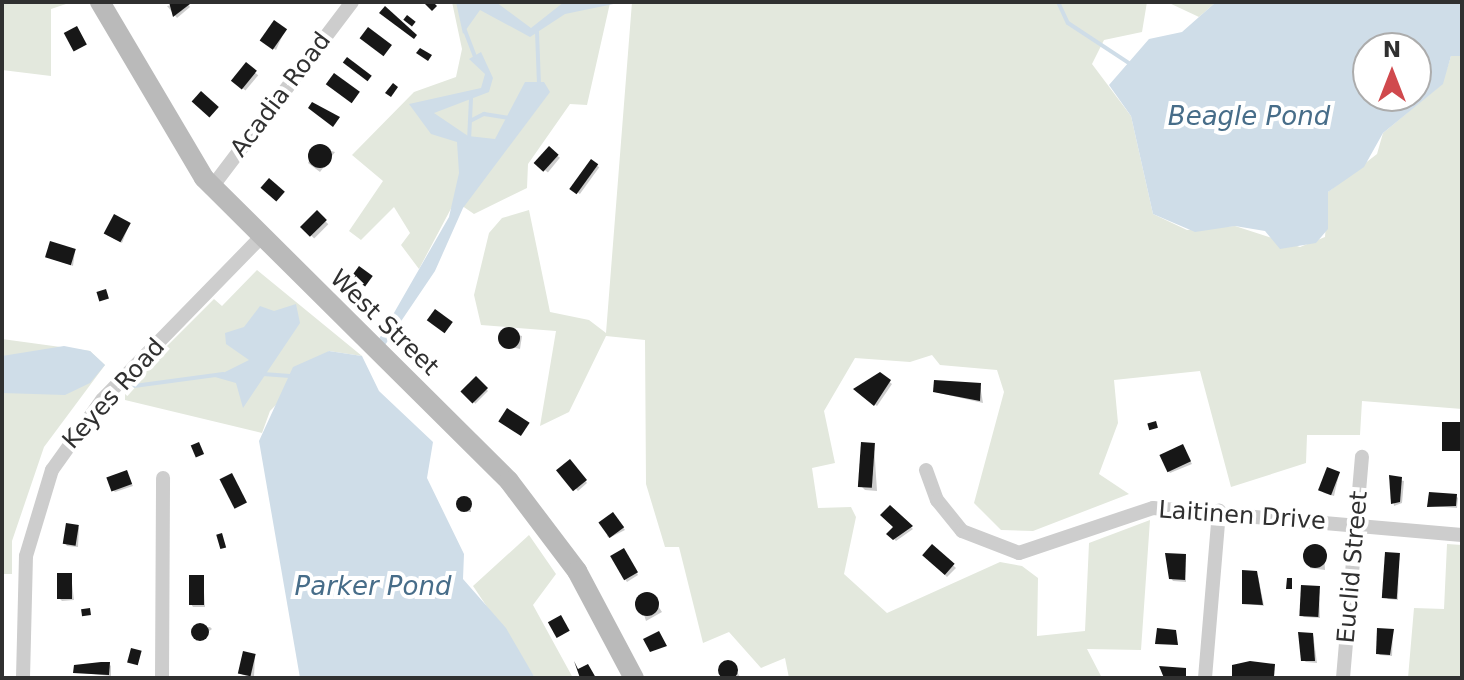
<!DOCTYPE html>
<html>
<head>
<meta charset="utf-8">
<style>
  body { margin:0 }
  #map { position:relative; width:1464px; height:680px; overflow:hidden; background:#fff; font-family:"DejaVu Sans",sans-serif }
  div>[style] { position:absolute }
  .green>* { inset:0; background:#e3e8dd }
  .water>* { inset:0; background:#cfdde8 }
  .shadow>* { inset:0; background:#0003; transform-origin:0 0 }
  .stream>* { height:4px; margin:-2px; padding:0 2px; transform-origin:2px; border-radius:2px; background:#cfdde8 }
  .building>* { inset:0; background:#171717; transform-origin:0 0 }
  .round { border-radius:50% }
  .minor>* { height:14px; margin:-7px; padding:0 7px; transform-origin:7px; border-radius:7px; background:#cdcdcd }
  .secondary>* { height:20px; margin:-10px; padding:0 10px; transform-origin:10px; border-radius:10px; background:#bababa }
  span { translate:-50% -50%; white-space:nowrap; text-align:center; line-height:1.15; -webkit-text-stroke:8px #fff; paint-order:stroke }
  .street-label { font-size:24px; color:#303030 }
  .water-label { font-size:26px; color:#476d89; font-style:italic }
  .frame { position:absolute; inset:0; border:4px solid #303030; pointer-events:none }
  .north { position:absolute; left:1352px; top:32px; width:80px; height:80px; box-sizing:border-box; background:#fff; border:2px solid #acacac; border-radius:50%; rotate:0deg; font-size:22px; font-weight:700; line-height:32px; text-align:center; color:#303030 }
  .north::after { content:''; display:block; margin:auto; width:28px; height:36px; background:#d0494d; clip-path:polygon(50% 0,100% 100%,50% 72%,0 100%) }
</style>
</head>
<body>
<div id="map">
  <div class="green">
    <i style="clip-path:polygon(2px 2px,72px 2px,51px 9px,51px 76px,2px 70px)"></i>
    <i style="clip-path:polygon(452px 2px,610px 3px,587px 105px,570px 104px,528px 164px,527px 188px,474px 214px,455px 201px,419px 269px,401px 245px,410px 233px,394px 207px,361px 240px,349px 231px,383px 181px,352px 155px,414px 92px,456px 77px,462px 49px)"></i>
    <i style="clip-path:polygon(632px 2px,1147px 2px,1142px 32px,1104px 40px,1092px 64px,1131px 116px,1153px 214px,1187px 230px,1235px 226px,1300px 247px,1325px 237px,1328px 192px,1377px 154px,1383px 133px,1442px 84px,1451px 56px,1462px 56px,1462px 409px,1362px 401px,1360px 435px,1307px 435px,1306px 463px,1231px 487px,1200px 371px,1114px 380px,1118px 423px,1099px 474px,1129px 494px,1033px 531px,1001px 530px,974px 503px,1004px 392px,997px 370px,940px 365px,932px 355px,910px 362px,855px 358px,824px 411px,835px 463px,812px 468px,818px 508px,851px 507px,856px 517px,844px 574px,887px 613px,1000px 562px,1022px 566px,1038px 578px,1037px 636px,1085px 631px,1089px 543px,1150px 520px,1141px 650px,1087px 649px,1102px 678px,789px 678px,785px 658px,761px 668px,729px 632px,703px 643px,679px 547px,665px 547px,646px 484px,645px 340px,606px 336px,569px 412px,540px 426px,556px 331px,481px 325px,474px 295px,489px 233px,502px 218px,529px 210px,550px 312px,589px 320px,606px 333px)"></i>
    <i style="clip-path:polygon(1167px 2px,1216px 2px,1199px 17px)"></i>
    <i style="clip-path:polygon(257px 270px,362px 356px,329px 351px,270px 411px,262px 433px,125px 400px,125px 388px,214px 299px,222px 306px)"></i>
    <i style="clip-path:polygon(2px 339px,90px 351px,105px 365px,44px 447px,12px 541px,12px 574px,2px 574px)"></i>
    <i style="clip-path:polygon(529px 535px,556px 574px,533px 605px,573px 678px,535px 678px,473px 586px)"></i>
    <i style="clip-path:polygon(1447px 544px,1462px 545px,1462px 678px,1408px 678px,1414px 608px,1444px 609px)"></i>
  </div>
  <div class="water">
    <i style="clip-path:polygon(456px 2px,496px 2px,531px 28px,564px 2px,623px 2px,565px 14px,530px 37px,480px 10px,463px 34px)"></i>
    <i style="clip-path:polygon(evenodd,1216px 2px,1462px 2px,1462px 56px,1451px 56px,1443px 84px,1383px 133px,1364px 167px,1328px 192px,1328px 229px,1316px 243px,1280px 249px,1265px 231px,1235px 226px,1195px 232px,1153px 214px,1131px 116px,1109px 85px,1149px 39px,1182px 32px,1216px 2px,1416px 48px,1416px 96px,1368px 96px,1368px 48px,1416px 48px)"></i>
    <i style="clip-path:polygon(481px 52px,493px 78px,489px 92px,434px 113px,468px 136px,495px 139px,525px 82px,544px 82px,550px 92px,463px 208px,435px 271px,385px 345px,379px 339px,449px 217px,459px 173px,457px 142px,431px 134px,409px 104px,481px 88px,485px 74px,469px 59px)"></i>
    <i style="clip-path:polygon(296px 304px,300px 323px,243px 408px,236px 383px,215px 377px,249px 360px,226px 344px,225px 333px,244px 327px,260px 306px,274px 311px)"></i>
    <i style="clip-path:polygon(64px 346px,90px 351px,105px 365px,90px 383px,65px 395px,2px 393px,2px 356px)"></i>
    <i style="clip-path:polygon(329px 351px,362px 356px,379px 391px,433px 442px,427px 478px,464px 554px,463px 579px,506px 628px,535px 678px,300px 678px,259px 441px,293px 367px)"></i>
  </div>
  <div class="shadow">
    <i style="clip-path:polygon(186px 2px,190px 7px,177px 18px,167px 6px)"></i>
    <i style="clip-path:polygon(285px 30px,276px 50px,266px 43px)"></i>
    <i style="left:246px;top:65px;width:16px;height:20px;rotate:40deg"></i>
    <i style="clip-path:polygon(317px 147px,335px 152px,320px 172px,308px 163px)"></i>
    <i style="left:549px;top:149px;width:14px;height:19px;rotate:39deg"></i>
    <i style="left:592px;top:162px;width:9px;height:33px;rotate:36deg"></i>
    <i style="left:317px;top:213px;width:16px;height:20px;rotate:45deg"></i>
    <i style="clip-path:polygon(129px 225px,122px 243px,107px 235px)"></i>
    <i style="clip-path:polygon(75px 251px,73px 266px,47px 257px)"></i>
    <i style="clip-path:polygon(501px 330px,522px 336px,520px 349px,499px 344px)"></i>
    <i style="clip-path:polygon(880px 375px,892px 384px,877px 406px,856px 389px)"></i>
    <i style="left:476px;top:379px;width:17px;height:18px;rotate:45deg"></i>
    <i style="clip-path:polygon(980px 385px,983px 403px,935px 392px)"></i>
    <i style="left:1444px;top:424px;width:18px;height:26px"></i>
    <i style="clip-path:polygon(874px 445px,877px 491px,865px 490px,861px 486px)"></i>
    <i style="clip-path:polygon(1183px 446px,1192px 464px,1170px 473px,1168px 470px)"></i>
    <i style="clip-path:polygon(570px 462px,587px 483px,578px 491px,559px 471px)"></i>
    <i style="clip-path:polygon(126px 472px,133px 486px,115px 492px,113px 490px)"></i>
    <i style="clip-path:polygon(1339px 474px,1334px 496px,1324px 493px,1322px 491px)"></i>
    <i style="clip-path:polygon(1391px 478px,1404px 481px,1402px 503px,1394px 506px)"></i>
    <i style="clip-path:polygon(1458px 498px,1457px 508px,1430px 506px,1456px 496px)"></i>
    <i style="clip-path:polygon(459px 500px,470px 505px,471px 512px,460px 511px)"></i>
    <i style="clip-path:polygon(890px 508px,913px 529px,896px 541px,889px 534px,896px 527px)"></i>
    <i style="clip-path:polygon(613px 514px,625px 530px,609px 538px,607px 536px)"></i>
    <i style="clip-path:polygon(79px 527px,78px 547px,67px 546px,65px 543px)"></i>
    <i style="clip-path:polygon(1310px 546px,1324px 548px,1325px 570px,1310px 568px)"></i>
    <i style="clip-path:polygon(932px 547px,956px 568px,947px 577px,924px 554px)"></i>
    <i style="clip-path:polygon(625px 553px,638px 575px,627px 582px,625px 579px)"></i>
    <i style="clip-path:polygon(1399px 555px,1398px 600px,1388px 599px,1386px 597px)"></i>
    <i style="clip-path:polygon(1186px 556px,1186px 582px,1173px 581px,1171px 578px)"></i>
    <i style="clip-path:polygon(1256px 573px,1258px 576px,1264px 606px,1244px 603px)"></i>
    <i style="clip-path:polygon(71px 575px,74px 600px,62px 601px,60px 599px)"></i>
    <i style="clip-path:polygon(203px 577px,205px 607px,193px 607px,191px 604px)"></i>
    <i style="clip-path:polygon(1319px 588px,1320px 618px,1304px 617px,1301px 615px)"></i>
    <i style="clip-path:polygon(650px 594px,662px 612px,646px 621px,638px 595px)"></i>
    <i style="clip-path:polygon(192px 628px,210px 627px,212px 629px,196px 641px)"></i>
    <i style="clip-path:polygon(1393px 631px,1392px 656px,1380px 655px,1378px 653px)"></i>
    <i style="clip-path:polygon(1313px 634px,1317px 663px,1306px 662px,1303px 660px)"></i>
    <i style="clip-path:polygon(255px 655px,254px 677px,243px 675px,241px 673px)"></i>
    <i style="clip-path:polygon(731px 661px,740px 677px,724px 678px,718px 672px)"></i>
    <i style="clip-path:polygon(111px 666px,111px 676px,75px 672px,109px 664px)"></i>
  </div>
  <div class="stream">
    <i style="left:1058px;top:2px;width:23px;rotate:65deg"></i>
    <i style="left:1068px;top:23px;width:73px;rotate:33.3deg"></i>
    <i style="left:464px;top:28px;width:31px;rotate:69deg"></i>
    <i style="left:537px;top:32px;width:53px;rotate:87.8deg"></i>
    <i style="left:470px;top:121px;width:16px;rotate:-27deg"></i>
    <i style="left:484px;top:114px;width:24px;rotate:9deg"></i>
    <i style="left:469px;top:141px;width:43px;rotate:-87.3deg"></i>
    <i style="left:263px;top:374px;width:27px;rotate:4deg"></i>
    <i style="left:134px;top:386px;width:90px;rotate:-7.7deg"></i>
  </div>
  <div class="building">
    <i style="clip-path:polygon(169px 2px,188px 2px,190px 4px,173px 17px)"></i>
    <i style="clip-path:polygon(423px 2px,433px 2px,437px 6px,432px 11px)"></i>
    <i style="clip-path:polygon(385px 6px,417px 35px,414px 39px,379px 13px)"></i>
    <i style="left:407px;top:15px;width:11px;height:6px;rotate:38deg"></i>
    <i style="left:274px;top:20px;width:16px;height:25px;rotate:35deg"></i>
    <i style="left:77px;top:26px;width:21px;height:15px;rotate:62deg"></i>
    <i style="left:368px;top:27px;width:30px;height:14px;rotate:37deg"></i>
    <i style="clip-path:polygon(420px 48px,432px 55px,428px 61px,416px 53px)"></i>
    <i style="left:347px;top:57px;width:31px;height:7px;rotate:37deg"></i>
    <i style="left:246px;top:62px;width:14px;height:24px;rotate:39deg"></i>
    <i style="left:334px;top:73px;width:32px;height:14px;rotate:36deg"></i>
    <i style="clip-path:polygon(393px 83px,398px 87px,391px 97px,385px 93px)"></i>
    <i style="left:201px;top:91px;width:24px;height:14px;rotate:42deg"></i>
    <i style="clip-path:polygon(312px 102px,340px 117px,333px 127px,308px 108px)"></i>
    <i class="round" style="left:308px;top:144px;width:24px;height:24px"></i>
    <i style="left:549px;top:146px;width:13px;height:23px;rotate:42deg"></i>
    <i style="left:591px;top:159px;width:9px;height:37px;rotate:36deg"></i>
    <i style="left:269px;top:178px;width:21px;height:13px;rotate:41deg"></i>
    <i style="left:317px;top:210px;width:14px;height:24px;rotate:45deg"></i>
    <i style="left:114px;top:214px;width:19px;height:22px;rotate:28deg"></i>
    <i style="left:50px;top:241px;width:27px;height:17px;rotate:17deg"></i>
    <i style="left:359px;top:266px;width:17px;height:13px;rotate:36deg"></i>
    <i style="left:106px;top:289px;width:10px;height:10px;rotate:73deg"></i>
    <i style="left:435px;top:309px;width:22px;height:14px;rotate:36deg"></i>
    <i class="round" style="left:498px;top:327px;width:22px;height:22px"></i>
    <i style="clip-path:polygon(880px 372px,891px 380px,874px 406px,853px 389px)"></i>
    <i style="left:476px;top:376px;width:17px;height:22px;rotate:45deg"></i>
    <i style="clip-path:polygon(934px 380px,981px 383px,980px 401px,933px 392px)"></i>
    <i style="left:507px;top:408px;width:27px;height:16px;rotate:33deg"></i>
    <i style="left:1156px;top:421px;width:7px;height:9px;rotate:74deg"></i>
    <i style="left:1442px;top:422px;width:20px;height:29px"></i>
    <i style="left:199px;top:442px;width:13px;height:9px;rotate:67deg"></i>
    <i style="left:861px;top:442px;width:14px;height:45px;rotate:4deg"></i>
    <i style="left:1183px;top:444px;width:19px;height:26px;rotate:65deg"></i>
    <i style="left:570px;top:459px;width:27px;height:18px;rotate:51deg"></i>
    <i style="left:1327px;top:467px;width:14px;height:25px;rotate:21deg"></i>
    <i style="left:127px;top:470px;width:15px;height:22px;rotate:70deg"></i>
    <i style="left:232px;top:473px;width:33px;height:14px;rotate:63deg"></i>
    <i style="clip-path:polygon(1389px 475px,1402px 477px,1400px 502px,1391px 504px)"></i>
    <i style="clip-path:polygon(1429px 492px,1457px 494px,1456px 506px,1427px 507px)"></i>
    <i class="round" style="left:456px;top:496px;width:16px;height:16px"></i>
    <i style="clip-path:polygon(890px 505px,913px 526px,893px 540px,886px 534px,893px 527px,880px 515px)"></i>
    <i style="left:613px;top:512px;width:19px;height:18px;rotate:54deg"></i>
    <i style="left:66px;top:523px;width:13px;height:21px;rotate:9deg"></i>
    <i style="left:222px;top:533px;width:15px;height:6px;rotate:74deg"></i>
    <i style="left:932px;top:544px;width:30px;height:15px;rotate:41deg"></i>
    <i class="round" style="left:1303px;top:544px;width:24px;height:24px"></i>
    <i style="left:624px;top:548px;width:28px;height:16px;rotate:60deg"></i>
    <i style="left:1385px;top:552px;width:15px;height:46px;rotate:4deg"></i>
    <i style="clip-path:polygon(1165px 553px,1186px 554px,1185px 580px,1169px 579px)"></i>
    <i style="clip-path:polygon(1242px 570px,1257px 571px,1263px 605px,1242px 604px)"></i>
    <i style="left:57px;top:573px;width:15px;height:26px"></i>
    <i style="left:189px;top:575px;width:15px;height:30px"></i>
    <i style="clip-path:polygon(1287px 578px,1292px 578px,1292px 589px,1286px 589px)"></i>
    <i style="left:1301px;top:585px;width:19px;height:31px;rotate:3deg"></i>
    <i class="round" style="left:635px;top:592px;width:24px;height:24px"></i>
    <i style="left:90px;top:608px;width:7px;height:9px;rotate:82deg"></i>
    <i style="left:561px;top:615px;width:18px;height:15px;rotate:61deg"></i>
    <i class="round" style="left:191px;top:623px;width:18px;height:18px"></i>
    <i style="clip-path:polygon(1157px 628px,1176px 630px,1178px 645px,1155px 644px)"></i>
    <i style="clip-path:polygon(1377px 628px,1394px 629px,1390px 655px,1376px 654px)"></i>
    <i style="clip-path:polygon(659px 631px,667px 646px,650px 652px,643px 639px)"></i>
    <i style="clip-path:polygon(1298px 632px,1313px 633px,1315px 661px,1301px 661px)"></i>
    <i style="left:131px;top:648px;width:11px;height:15px;rotate:15deg"></i>
    <i style="left:243px;top:651px;width:13px;height:23px;rotate:13deg"></i>
    <i class="round" style="left:718px;top:660px;width:20px;height:20px"></i>
    <i style="clip-path:polygon(574px 661px,578px 669px,588px 664px,596px 678px,580px 678px)"></i>
    <i style="clip-path:polygon(1250px 661px,1275px 664px,1274px 677px,1232px 678px,1232px 665px)"></i>
    <i style="clip-path:polygon(101px 662px,110px 662px,109px 675px,73px 673px,74px 665px)"></i>
    <i style="clip-path:polygon(1159px 666px,1186px 668px,1186px 678px,1164px 678px)"></i>
  </div>
  <div class="minor">
    <i style="left:212px;top:187px;width:232px;rotate:-52.9deg"></i>
    <i style="left:926px;top:470px;width:32px;rotate:70deg"></i>
    <i style="left:937px;top:500px;width:40px;rotate:51deg"></i>
    <i style="left:962px;top:531px;width:61px;rotate:21.1deg"></i>
    <i style="left:1019px;top:553px;width:141px;rotate:-18.6deg"></i>
    <i style="left:1153px;top:508px;width:310px;rotate:5deg"></i>
    <i style="left:23px;top:678px;width:122px;rotate:-88.6deg"></i>
    <i style="left:26px;top:556px;width:90px;rotate:-73.2deg"></i>
    <i style="left:52px;top:470px;width:86px;rotate:-54.5deg"></i>
    <i style="left:102px;top:400px;width:226px;rotate:-45.7deg"></i>
    <i style="left:162px;top:678px;width:200px;rotate:-89.7deg"></i>
    <i style="left:1205px;top:678px;width:168px;rotate:-85.2deg"></i>
    <i style="left:1343px;top:678px;width:222px;rotate:-85.1deg"></i>
  </div>
  <div class="secondary">
    <i style="left:100px;top:2px;width:204px;rotate:59.4deg"></i>
    <i style="left:204px;top:178px;width:430px;rotate:44.8deg"></i>
    <i style="left:509px;top:481px;width:113px;rotate:52.9deg"></i>
    <i style="left:577px;top:571px;width:121px;rotate:62deg"></i>
  </div>
  <div class="street-label">
    <span style="left:281px;top:95px;rotate:-53deg">Acadia Road</span>
    <span style="left:384px;top:323px;rotate:44deg">West Street</span>
    <span style="left:114px;top:394px;rotate:-48deg">Keyes Road</span>
    <span style="left:1242px;top:516px;rotate:4deg">Laitinen Drive</span>
    <span style="left:1353px;top:567px;rotate:-85deg">Euclid Street</span>
  </div>
  <div class="water-label">
    <span style="left:1249px;top:117px">Beagle Pond</span>
    <span style="left:373px;top:587px">Parker Pond</span>
  </div>
  <div class="frame"></div>
  <div class="north">N</div>
</div>
</body>
</html>
